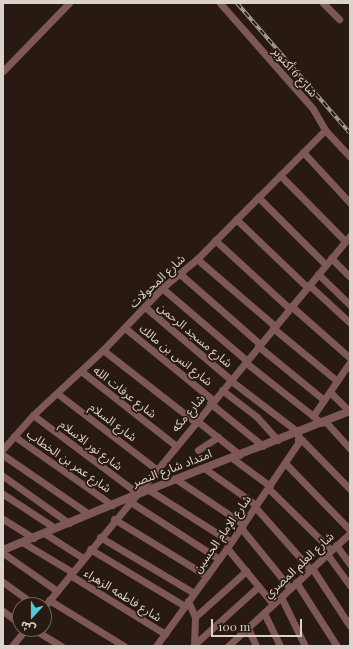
<!DOCTYPE html>
<html>
<head>
<meta charset="utf-8">
<style>
  body { margin:0 }
  #map { position:relative; width:353px; height:649px; overflow:hidden; background:#281a12; font-family:"Playfair Display","Noto Sans Arabic",serif }
  div>[style] { position:absolute }
  .minor>* { height:7px; margin:-3.5px; padding:0 3.5px; transform-origin:3.5px; border-radius:3.5px; background:#7d5857 }
  .tertiary>* { height:8px; margin:-4px; padding:0 4px; transform-origin:4px; border-radius:4px; background:#7d5857 }
  .rail>* { height:3.5px; margin-top:-1.75px; transform-origin:0; background:repeating-linear-gradient(90deg,#281a12 0 6px,#aba099 0 12px); box-sizing:border-box; border-block:1px solid #aba099 }
  span { translate:-50% -50%; white-space:nowrap; text-align:center; line-height:1.15; -webkit-text-stroke:3.5px #281a12; paint-order:stroke }
  .street-label { font-size:12px; color:#dcd2cc }
  .frame { position:absolute; inset:0; border:4px solid #dcd2cc; pointer-events:none }
  .north { position:absolute; left:12px; top:597px; width:40px; height:40px; box-sizing:border-box; background:#281a12; border:1px solid #70645c; border-radius:50%; rotate:201deg; font-size:11px; font-weight:700; line-height:16px; text-align:center; color:#dcd2cc }
  .north::after { content:''; display:block; margin:auto; width:14px; height:18px; background:#52cbd9; clip-path:polygon(50% 0,100% 100%,50% 72%,0 100%) }
  .scale { position:absolute; left:211px; top:619px; width:91px; height:18px; box-sizing:border-box; border:2px solid #dcd2cc; border-top:0; padding-left:5px; font-size:12px; line-height:14px; white-space:nowrap; color:#dcd2cc; -webkit-text-stroke:3px #281a12; paint-order:stroke }
</style>
</head>
<body>
<div id="map">
  <div class="minor">
    <i style="left:220px;top:3px;width:141px;rotate:48.7deg"></i>
    <i style="left:313px;top:109px;width:24px;rotate:60deg"></i>
    <i style="left:325px;top:130px;width:37px;rotate:47deg"></i>
    <i style="left:323px;top:3px;width:23px;rotate:45deg"></i>
    <i style="left:3px;top:71px;width:95px;rotate:-45.9deg"></i>
    <i style="left:303px;top:152px;width:69px;rotate:47.3deg"></i>
    <i style="left:280px;top:175px;width:93px;rotate:45.4deg"></i>
    <i style="left:258px;top:197px;width:96px;rotate:45deg"></i>
    <i style="left:236px;top:219px;width:98px;rotate:43.8deg"></i>
    <i style="left:215px;top:240px;width:100px;rotate:42.6deg"></i>
    <i style="left:331px;top:258px;width:27px;rotate:45deg"></i>
    <i style="left:197px;top:259px;width:103px;rotate:40.7deg"></i>
    <i style="left:180px;top:274px;width:106px;rotate:41.2deg"></i>
    <i style="left:318px;top:274px;width:45px;rotate:44.1deg"></i>
    <i style="left:309px;top:285px;width:56px;rotate:42.8deg"></i>
    <i style="left:162px;top:288px;width:111px;rotate:40.6deg"></i>
    <i style="left:291px;top:306px;width:79px;rotate:41.4deg"></i>
    <i style="left:145px;top:307px;width:111px;rotate:40.3deg"></i>
    <i style="left:125px;top:328px;width:114px;rotate:39.3deg"></i>
    <i style="left:273px;top:328px;width:83px;rotate:39.6deg"></i>
    <i style="left:258px;top:346px;width:85px;rotate:39.3deg"></i>
    <i style="left:103px;top:350px;width:117px;rotate:38deg"></i>
    <i style="left:245px;top:362px;width:98px;rotate:38.4deg"></i>
    <i style="left:81px;top:371px;width:120px;rotate:38.2deg"></i>
    <i style="left:222px;top:390px;width:44px;rotate:37.6deg"></i>
    <i style="left:257px;top:417px;width:31px;rotate:48deg"></i>
    <i style="left:330px;top:392px;width:28px;rotate:45deg"></i>
    <i style="left:58px;top:394px;width:123px;rotate:37.4deg"></i>
    <i style="left:210px;top:403px;width:68px;rotate:39.1deg"></i>
    <i style="left:33px;top:415px;width:129px;rotate:36.8deg"></i>
    <i style="left:313px;top:416px;width:65px;rotate:-55.6deg"></i>
    <i style="left:196px;top:420px;width:56px;rotate:38.5deg"></i>
    <i style="left:325px;top:421px;width:38px;rotate:48deg"></i>
    <i style="left:14px;top:436px;width:120px;rotate:35.1deg"></i>
    <i style="left:299px;top:437px;width:73px;rotate:45.6deg"></i>
    <i style="left:3px;top:449px;width:45px;rotate:-48.6deg"></i>
    <i style="left:33px;top:415px;width:96px;rotate:-42.9deg"></i>
    <i style="left:103px;top:350px;width:86px;rotate:-46.4deg"></i>
    <i style="left:162px;top:288px;width:45px;rotate:-39.6deg"></i>
    <i style="left:197px;top:259px;width:182px;rotate:-45.2deg"></i>
    <i style="left:198px;top:450px;width:24px;rotate:-33deg"></i>
    <i style="left:3px;top:455px;width:104px;rotate:34.5deg"></i>
    <i style="left:232px;top:458px;width:47px;rotate:36.4deg"></i>
    <i style="left:285px;top:463px;width:93px;rotate:45.9deg"></i>
    <i style="left:204px;top:468px;width:64px;rotate:35.4deg"></i>
    <i style="left:3px;top:476px;width:81px;rotate:35.5deg"></i>
    <i style="left:176px;top:479px;width:81px;rotate:33.9deg"></i>
    <i style="left:268px;top:488px;width:88px;rotate:44.5deg"></i>
    <i style="left:149px;top:490px;width:97px;rotate:32.4deg"></i>
    <i style="left:3px;top:494px;width:62px;rotate:33.2deg"></i>
    <i style="left:129px;top:501px;width:107px;rotate:32.8deg"></i>
    <i style="left:255px;top:507px;width:83px;rotate:48.4deg"></i>
    <i style="left:3px;top:519px;width:36px;rotate:32deg"></i>
    <i style="left:114px;top:519px;width:109px;rotate:31.5deg"></i>
    <i style="left:241px;top:528px;width:77px;rotate:50.8deg"></i>
    <i style="left:44px;top:533px;width:46px;rotate:32.7deg"></i>
    <i style="left:100px;top:537px;width:109px;rotate:30.8deg"></i>
    <i style="left:22px;top:542px;width:58px;rotate:31deg"></i>
    <i style="left:336px;top:545px;width:24px;rotate:54deg"></i>
    <i style="left:227px;top:548px;width:72px;rotate:50.6deg"></i>
    <i style="left:90px;top:549px;width:111px;rotate:31deg"></i>
    <i style="left:3px;top:553px;width:66px;rotate:35.1deg"></i>
    <i style="left:327px;top:554px;width:39px;rotate:54deg"></i>
    <i style="left:312px;top:568px;width:69px;rotate:56.8deg"></i>
    <i style="left:70px;top:575px;width:112px;rotate:31.8deg"></i>
    <i style="left:3px;top:582px;width:39px;rotate:36deg"></i>
    <i style="left:296px;top:582px;width:76px;rotate:57.4deg"></i>
    <i style="left:281px;top:597px;width:55px;rotate:63.9deg"></i>
    <i style="left:49px;top:600px;width:88px;rotate:31.5deg"></i>
    <i style="left:188px;top:601px;width:17px;rotate:66deg"></i>
    <i style="left:195px;top:617px;width:29px;rotate:92deg"></i>
    <i style="left:44px;top:607px;width:481px;rotate:-50.5deg"></i>
    <i style="left:3px;top:611px;width:21px;rotate:37deg"></i>
    <i style="left:264px;top:613px;width:37px;rotate:64deg"></i>
    <i style="left:195px;top:617px;width:69px;rotate:-42deg"></i>
    <i style="left:248px;top:628px;width:20px;rotate:66deg"></i>
    <i style="left:33px;top:629px;width:33px;rotate:31deg"></i>
    <i style="left:195px;top:644px;width:86px;rotate:-42.2deg"></i>
    <i style="left:12px;top:646px;width:22px;rotate:-51deg"></i>
    <i style="left:156px;top:646px;width:121px;rotate:-54.1deg"></i>
    <i style="left:227px;top:548px;width:127px;rotate:-55.9deg"></i>
    <i style="left:298px;top:443px;width:11px;rotate:-90deg"></i>
    <i style="left:298px;top:432px;width:86px;rotate:-142.6deg"></i>
    <i style="left:228px;top:646px;width:166px;rotate:-42.8deg"></i>
  </div>
  <div class="tertiary">
    <i style="left:3px;top:550px;width:141px;rotate:-22.6deg"></i>
    <i style="left:133px;top:496px;width:233px;rotate:-21.4deg"></i>
  </div>
  <div class="rail">
    <i style="left:237px;top:3px;width:172px;rotate:49deg"></i>
  </div>
  <div class="street-label">
    <span style="left:295px;top:72px;rotate:49deg">شارع 6 أكتوبر</span>
    <span style="left:157px;top:281px;rotate:-43deg">شارع المحولات</span>
    <span style="left:195px;top:335px;rotate:40deg">شارع مسجد الرحمن</span>
    <span style="left:176px;top:355px;rotate:39deg">شارع انس بن مالك</span>
    <span style="left:125px;top:392px;rotate:38deg">شارع عرفات الله</span>
    <span style="left:188px;top:413px;rotate:-50deg">شارع مكه</span>
    <span style="left:113px;top:422px;rotate:37deg">شارع السلام</span>
    <span style="left:91px;top:445px;rotate:37deg">شارع نور الاسلام</span>
    <span style="left:69px;top:461px;rotate:35deg">شارع عمر بن الخطاب</span>
    <span style="left:172px;top:468px;rotate:-21deg">امتداد شارع النصر</span>
    <span style="left:222px;top:534px;rotate:-55deg">شارع الإمام الحسين</span>
    <span style="left:299px;top:565px;rotate:-43deg">شارع العلم المصري</span>
    <span style="left:123px;top:595px;rotate:32deg">شارع فاطمه الزهراء</span>
  </div>
  <div class="frame"></div>
  <div class="north">ش</div>
  <div class="scale">100 m</div>
</div>
</body>
</html>
